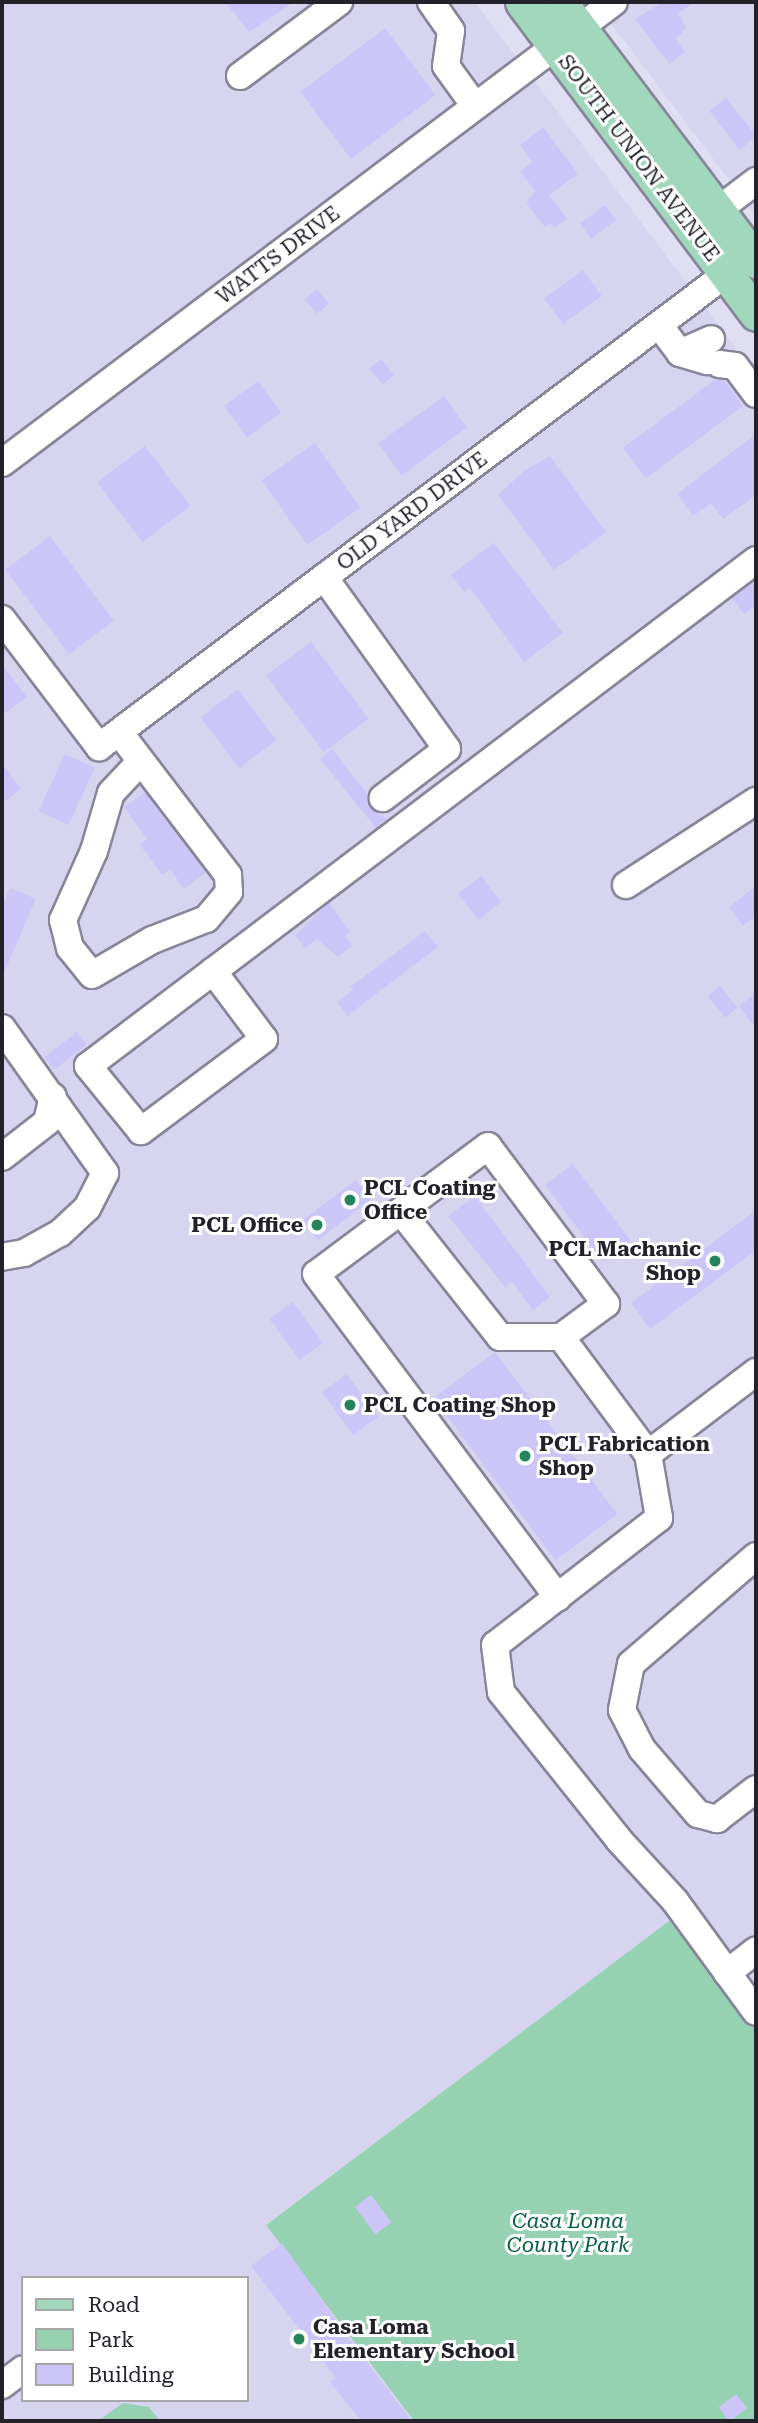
<!DOCTYPE html>
<html>
<head>
<meta charset="utf-8">
<style>
  body { margin:0 }
  #map { position:relative; width:758px; height:2423px; overflow:hidden; background:#e0def3; font-family:"Roboto Serif",serif }
  div>[style] { position:absolute }
  .built>* { inset:0; background:#d7d4f0 }
  .green>* { inset:0; background:#96d2b2 }
  .building>* { inset:0; background:#ccc6f8; transform-origin:0 0 }
  .roads { filter:drop-shadow(2px 0 #878598) drop-shadow(-2px 0 #878598) drop-shadow(0 2px #878598) drop-shadow(0 -2px #878598) }
  .minor>* { height:26px; margin:-13px; padding:0 13px; transform-origin:13px; border-radius:13px; background:#fff }
  .major>* { height:33px; margin:-16.5px; padding:0 16.5px; transform-origin:16.5px; border-radius:16.5px; background:#a1d7bc }
  .dots>* { width:19px; height:19px; translate:-50% -50%; box-sizing:border-box; border:4px solid #fff; border-radius:50% }
  span { translate:-50% -50%; white-space:nowrap; text-align:center; line-height:1.15; -webkit-text-stroke:6px #fff; paint-order:stroke }
  .street-label { font-size:21px; color:#23222a }
  .poi-label { font-size:21px; color:#23222a; font-weight:700 }
  .left { translate:0 -50%; text-align:left }
  .right { translate:-100% -50%; text-align:right }
  .park-label { font-size:21px; color:#065f3e; font-style:italic }
  .frame { position:absolute; inset:0; border:4px solid #23222a; pointer-events:none }
  .legend { position:absolute; left:21px; top:2276px; width:228px; height:126px; box-sizing:border-box; background:#fff; border:2px solid #a7a7aa; margin:0; padding:9px 12px; list-style:none; font-size:21px; color:#23222a }
  .legend li { display:flex; align-items:center; gap:14px; height:35px }
  .legend b { width:35px; border:2px solid #a7a7aa }
</style>
</head>
<body>
<div id="map">
  <div class="built">
    <i style="clip-path:polygon(evenodd,2px 2px,475px 2px,756px 375px,756px 2020px,677px 1916px,266px 2224px,414px 2421px,2px 2421px,2px 2px,23px 2278px,247px 2278px,247px 2400px,23px 2400px,23px 2278px)"></i>
    <i style="clip-path:polygon(595px 2px,756px 2px,756px 216px)"></i>
  </div>
  <div class="green">
    <i style="clip-path:polygon(677px 1915px,756px 2020px,756px 2421px,414px 2421px,266px 2225px)"></i>
    <i style="clip-path:polygon(123px 2403px,149px 2407px,160px 2421px,98px 2421px)"></i>
  </div>
  <div class="building">
    <i style="clip-path:polygon(225px 2px,294px 2px,249px 32px)"></i>
    <i style="clip-path:polygon(663px 2px,695px 2px,678px 13px,686px 28px,676px 39px,685px 52px,669px 64px,635px 19px)"></i>
    <i style="left:385px;top:28px;width:84px;height:106px;rotate:53deg"></i>
    <i style="left:726px;top:98px;width:49px;height:21px;rotate:52deg"></i>
    <i style="clip-path:polygon(543px 127px,578px 174px,549px 195px,567px 219px,554px 228px,550px 223px,545px 227px,526px 203px,535px 191px,520px 171px,532px 162px,520px 145px)"></i>
    <i style="left:605px;top:205px;width:19px;height:31px;rotate:54deg"></i>
    <i style="left:583px;top:270px;width:32px;height:48px;rotate:54deg"></i>
    <i style="left:317px;top:289px;width:19px;height:16px;rotate:51deg"></i>
    <i style="left:381px;top:359px;width:21px;height:15px;rotate:51deg"></i>
    <i style="clip-path:polygon(716px 379px,724px 380px,743px 406px,646px 478px,623px 448px)"></i>
    <i style="left:258px;top:381px;width:39px;height:42px;rotate:54deg"></i>
    <i style="left:444px;top:396px;width:39px;height:81px;rotate:54deg"></i>
    <i style="clip-path:polygon(756px 434px,756px 495px,723px 519px,711px 503px,693px 516px,677px 494px)"></i>
    <i style="left:315px;top:443px;width:79px;height:65px;rotate:55deg"></i>
    <i style="left:145px;top:446px;width:75px;height:60px;rotate:53deg"></i>
    <i style="clip-path:polygon(550px 456px,606px 532px,554px 570px,498px 495px,524px 471px)"></i>
    <i style="left:50px;top:536px;width:106px;height:56px;rotate:53deg"></i>
    <i style="clip-path:polygon(494px 543px,563px 633px,524px 662px,470px 588px,464px 592px,451px 575px)"></i>
    <i style="clip-path:polygon(756px 580px,756px 605px,744px 614px,732px 598px)"></i>
    <i style="left:311px;top:642px;width:96px;height:56px;rotate:53deg"></i>
    <i style="clip-path:polygon(2px 665px,27px 697px,2px 715px)"></i>
    <i style="left:238px;top:689px;width:64px;height:47px;rotate:53deg"></i>
    <i style="clip-path:polygon(332px 749px,368px 795px,371px 808px,387px 819px,376px 828px,320px 759px)"></i>
    <i style="left:65px;top:754px;width:33px;height:63px;rotate:25deg"></i>
    <i style="clip-path:polygon(2px 763px,21px 789px,2px 803px)"></i>
    <i style="clip-path:polygon(145px 792px,206px 872px,184px 889px,170px 869px,162px 875px,140px 845px,147px 839px,124px 807px)"></i>
    <i style="left:481px;top:876px;width:33px;height:29px;rotate:52deg"></i>
    <i style="clip-path:polygon(756px 886px,756px 916px,743px 926px,729px 907px)"></i>
    <i style="clip-path:polygon(10px 888px,36px 899px,2px 977px,2px 906px)"></i>
    <i style="clip-path:polygon(329px 903px,350px 932px,345px 936px,352px 946px,338px 957px,317px 939px,305px 948px,295px 935px)"></i>
    <i style="clip-path:polygon(425px 931px,438px 947px,347px 1016px,337px 1002px,353px 990px,350px 987px)"></i>
    <i style="left:720px;top:986px;width:28px;height:16px;rotate:51deg"></i>
    <i style="clip-path:polygon(756px 993px,756px 1029px,739px 1006px)"></i>
    <i style="left:77px;top:1032px;width:16px;height:41px;rotate:52deg"></i>
    <i style="left:573px;top:1164px;width:96px;height:35px;rotate:53deg"></i>
    <i style="left:356px;top:1180px;width:25px;height:67px;rotate:53deg"></i>
    <i style="clip-path:polygon(475px 1196px,550px 1297px,533px 1310px,512px 1282px,505px 1287px,448px 1216px)"></i>
    <i style="clip-path:polygon(756px 1210px,756px 1250px,650px 1329px,631px 1303px)"></i>
    <i style="left:293px;top:1302px;width:51px;height:29px;rotate:54deg"></i>
    <i style="left:495px;top:1352px;width:203px;height:77px;rotate:53deg"></i>
    <i style="left:347px;top:1374px;width:53px;height:31px;rotate:54deg"></i>
    <i style="left:371px;top:2195px;width:34px;height:20px;rotate:53deg"></i>
    <i style="clip-path:polygon(282px 2243px,352px 2343px,412px 2421px,361px 2421px,330px 2382px,336px 2378px,251px 2266px)"></i>
    <i style="left:736px;top:2394px;width:18px;height:22px;rotate:52deg"></i>
  </div>
  <div class="roads">
    <div class="minor">
      <i style="left:431px;top:2px;width:35px;rotate:55deg"></i>
      <i style="left:451px;top:31px;width:35px;rotate:98deg"></i>
      <i style="left:446px;top:66px;width:49px;rotate:54.1deg"></i>
      <i style="left:240px;top:76px;width:124px;rotate:-36.8deg"></i>
      <i style="left:718px;top:210px;width:48px;rotate:-37.3deg"></i>
      <i style="left:659px;top:325px;width:35px;rotate:53deg"></i>
      <i style="left:680px;top:353px;width:28px;rotate:17deg"></i>
      <i style="left:680px;top:353px;width:34px;rotate:-24deg"></i>
      <i style="left:719px;top:364px;width:16px;rotate:7deg"></i>
      <i style="left:735px;top:366px;width:35px;rotate:53deg"></i>
      <i style="left:2px;top:463px;width:766px;rotate:-36.99deg"></i>
      <i style="left:324px;top:577px;width:211px;rotate:54.4deg"></i>
      <i style="left:447px;top:749px;width:81px;rotate:142.6deg"></i>
      <i style="left:2px;top:619px;width:161px;rotate:52.8deg"></i>
      <i style="left:99px;top:747px;width:785px;rotate:-37.03deg"></i>
      <i style="left:119px;top:732px;width:180px;rotate:52.7deg"></i>
      <i style="left:228px;top:875px;width:17px;rotate:87deg"></i>
      <i style="left:229px;top:892px;width:35px;rotate:130deg"></i>
      <i style="left:206px;top:919px;width:58px;rotate:158.7deg"></i>
      <i style="left:152px;top:940px;width:69px;rotate:149.7deg"></i>
      <i style="left:92px;top:975px;width:35px;rotate:-129deg"></i>
      <i style="left:70px;top:948px;width:29px;rotate:-104deg"></i>
      <i style="left:63px;top:920px;width:76px;rotate:-65.8deg"></i>
      <i style="left:94px;top:851px;width:60px;rotate:-73.7deg"></i>
      <i style="left:111px;top:793px;width:42px;rotate:-46.9deg"></i>
      <i style="left:626px;top:885px;width:155px;rotate:-32.9deg"></i>
      <i style="left:213px;top:971px;width:85px;rotate:53.1deg"></i>
      <i style="left:264px;top:1039px;width:154px;rotate:143.2deg"></i>
      <i style="left:141px;top:1131px;width:84px;rotate:-129.2deg"></i>
      <i style="left:88px;top:1066px;width:838px;rotate:-37.14deg"></i>
      <i style="left:2px;top:1028px;width:178px;rotate:54.6deg"></i>
      <i style="left:105px;top:1173px;width:39px;rotate:117deg"></i>
      <i style="left:87px;top:1208px;width:37px;rotate:137deg"></i>
      <i style="left:60px;top:1233px;width:41px;rotate:150.9deg"></i>
      <i style="left:24px;top:1253px;width:22px;rotate:170deg"></i>
      <i style="left:2px;top:1157px;width:57px;rotate:-37.9deg"></i>
      <i style="left:47px;top:1122px;width:26px;rotate:-77deg"></i>
      <i style="left:402px;top:1213px;width:158px;rotate:51.7deg"></i>
      <i style="left:500px;top:1337px;width:61px"></i>
      <i style="left:561px;top:1337px;width:56px;rotate:-36.3deg"></i>
      <i style="left:606px;top:1304px;width:197px;rotate:-126.8deg"></i>
      <i style="left:488px;top:1146px;width:214px;rotate:143.3deg"></i>
      <i style="left:316px;top:1274px;width:404px;rotate:53.2deg"></i>
      <i style="left:561px;top:1337px;width:146px;rotate:53.4deg"></i>
      <i style="left:648px;top:1454px;width:65px;rotate:80.2deg"></i>
      <i style="left:659px;top:1518px;width:207px;rotate:142.2deg"></i>
      <i style="left:495px;top:1645px;width:47px;rotate:82.7deg"></i>
      <i style="left:501px;top:1692px;width:189px;rotate:51.4deg"></i>
      <i style="left:619px;top:1840px;width:83px;rotate:47.4deg"></i>
      <i style="left:675px;top:1901px;width:137px;rotate:53.9deg"></i>
      <i style="left:648px;top:1454px;width:136px;rotate:-37.2deg"></i>
      <i style="left:756px;top:1556px;width:165px;rotate:139.2deg"></i>
      <i style="left:631px;top:1664px;width:47px;rotate:101.1deg"></i>
      <i style="left:622px;top:1710px;width:44px;rotate:62.9deg"></i>
      <i style="left:642px;top:1749px;width:86px;rotate:49.3deg"></i>
      <i style="left:698px;top:1814px;width:20px;rotate:15deg"></i>
      <i style="left:717px;top:1819px;width:49px;rotate:-37.6deg"></i>
      <i style="left:727px;top:1973px;width:37px;rotate:-38deg"></i>
      <i style="left:2px;top:2385px;width:26px;rotate:-37deg"></i>
    </div>
    <div class="major">
      <i style="left:522px;top:2px;width:390px;rotate:53.1deg"></i>
      <i style="left:560px;top:2px;width:325px;rotate:52.9deg"></i>
    </div>
  </div>
  <div class="dots">
    <i style="left:350px;top:1200px;background:#26845c"></i>
    <i style="left:317px;top:1225px;background:#26845c"></i>
    <i style="left:715px;top:1261px;background:#26845c"></i>
    <i style="left:350px;top:1405px;background:#26845c"></i>
    <i style="left:525px;top:1456px;background:#26845c"></i>
    <i style="left:299px;top:2339px;background:#26845c"></i>
  </div>
  <div class="street-label">
    <span style="left:639px;top:158px;rotate:53deg">SOUTH UNION AVENUE</span>
    <span style="left:278px;top:255px;rotate:-37deg">WATTS DRIVE</span>
    <span style="left:412px;top:511px;rotate:-37deg">OLD YARD DRIVE</span>
  </div>
  <div class="poi-label">
    <span class="left" style="left:364px;top:1200px">PCL Coating<br>Office</span>
    <span class="right" style="left:303px;top:1225px">PCL Office</span>
    <span class="right" style="left:701px;top:1261px">PCL Machanic<br>Shop</span>
    <span class="left" style="left:364px;top:1405px">PCL Coating Shop</span>
    <span class="left" style="left:539px;top:1456px">PCL Fabrication<br>Shop</span>
    <span class="left" style="left:313px;top:2339px">Casa Loma<br>Elementary School</span>
  </div>
  <div class="park-label">
    <span style="left:568px;top:2233px">Casa Loma<br>County Park</span>
  </div>
  <div class="frame"></div>
  <ul class="legend">
  <li><b style="height:9px;background:#a1d7bc"></b>Road</li>
  <li><b style="height:19px;background:#96d2b2"></b>Park</li>
  <li><b style="height:19px;background:#ccc6f8"></b>Building</li>
  </ul>
</div>
</body>
</html>
